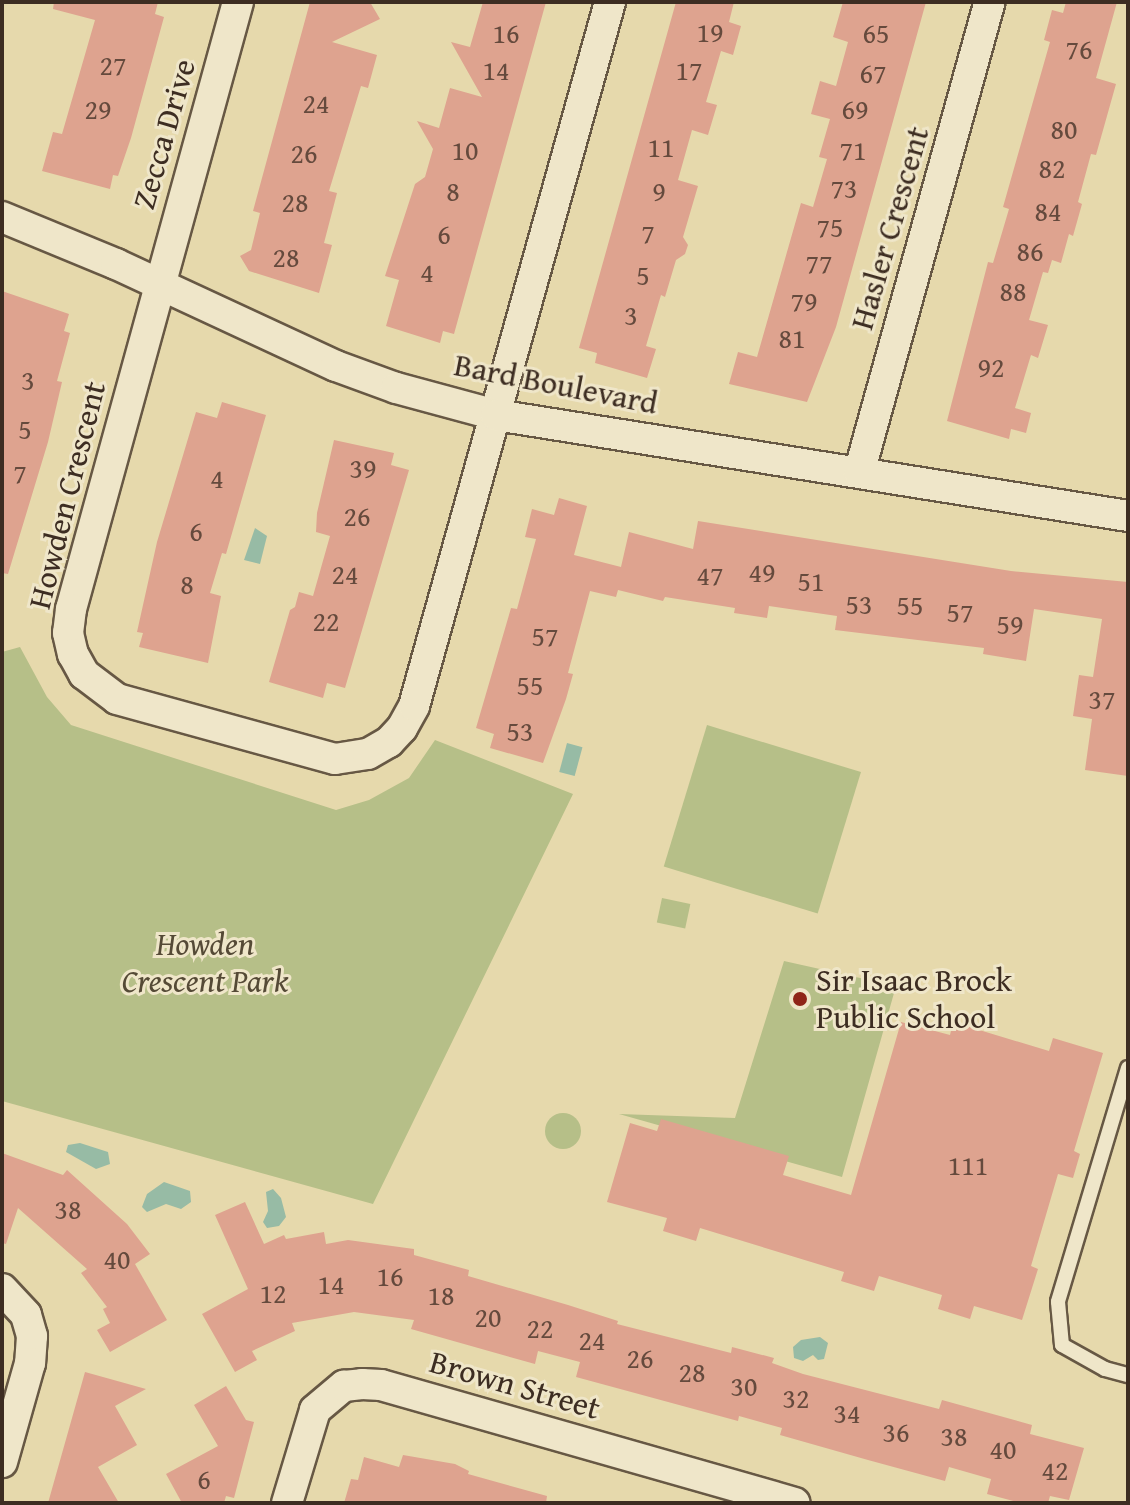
<!DOCTYPE html>
<html>
<head>
<meta charset="utf-8">
<style>
  body { margin:0 }
  #map { position:relative; width:1130px; height:1505px; overflow:hidden; background:#e6d9ac; font-family:"Gentium Book Plus",serif }
  div>[style] { position:absolute }
  .green>* { inset:0; background:#b6bf88; transform-origin:0 0 }
  .round { border-radius:50% }
  .water>* { inset:0; background:#97bba5; transform-origin:0 0 }
  .building>* { inset:0; background:#dea38f }
  .roads { filter:drop-shadow(2px 0 #675844) drop-shadow(-2px 0 #675844) drop-shadow(0 2px #675844) drop-shadow(0 -2px #675844) }
  .service>* { height:14px; margin:-7px; padding:0 7px; transform-origin:7px; border-radius:7px; background:#efe6c9 }
  .minor>* { height:30px; margin:-15px; padding:0 15px; transform-origin:15px; border-radius:15px; background:#efe6c9 }
  .dots>* { width:22px; height:22px; translate:-50% -50%; box-sizing:border-box; border:4px solid #efe6c9; border-radius:50% }
  span { translate:-50% -50%; white-space:nowrap; text-align:center; line-height:1.15; -webkit-text-stroke:6px #efe6c9; paint-order:stroke }
  .number-label { font-size:28px; color:#654a3d }
  .number-label span { -webkit-text-stroke-width:0 }
  .street-label { font-size:32px; color:#3d2d22 }
  .park-label { font-size:32px; color:#554a36; font-style:italic }
  .poi-label { font-size:32px; color:#3d2d22 }
  .left { translate:0 -50%; text-align:left }
  .frame { position:absolute; inset:0; border:4px solid #3d2d22; pointer-events:none }
</style>
</head>
<body>
<div id="map">
  <div class="green">
    <i style="clip-path:polygon(20px 647px,47px 697px,71px 725px,336px 810px,369px 800px,409px 778px,435px 740px,573px 794px,373px 1204px,2px 1101px,2px 652px)"></i>
    <i style="left:707px;top:725px;width:161px;height:148px;rotate:17deg"></i>
    <i style="left:662px;top:898px;width:29px;height:25px;rotate:12deg"></i>
    <i style="clip-path:polygon(784px 961px,896px 986px,842px 1177px,619px 1114px,735px 1118px)"></i>
    <i class="round" style="left:545px;top:1113px;width:36px;height:36px"></i>
  </div>
  <div class="water">
    <i style="clip-path:polygon(255px 528px,267px 536px,260px 564px,244px 560px)"></i>
    <i style="left:567px;top:743px;width:16px;height:30px;rotate:15deg"></i>
    <i style="clip-path:polygon(80px 1143px,108px 1152px,110px 1164px,96px 1169px,66px 1152px,68px 1145px)"></i>
    <i style="clip-path:polygon(164px 1182px,190px 1191px,191px 1202px,181px 1209px,166px 1204px,147px 1212px,142px 1207px,147px 1194px)"></i>
    <i style="clip-path:polygon(273px 1189px,281px 1198px,286px 1217px,279px 1226px,267px 1228px,263px 1222px,268px 1211px,266px 1192px)"></i>
    <i style="clip-path:polygon(820px 1337px,828px 1343px,824px 1359px,818px 1360px,813px 1355px,803px 1361px,794px 1358px,793px 1347px,801px 1340px)"></i>
  </div>
  <div class="building">
    <i style="clip-path:polygon(54px 2px,158px 2px,155px 14px,164px 17px,131px 138px,118px 176px,113px 175px,110px 189px,42px 171px,53px 132px,62px 134px,95px 20px,53px 9px)"></i>
    <i style="clip-path:polygon(310px 2px,370px 2px,380px 19px,332px 42px,377px 55px,368px 88px,361px 86px,329px 191px,337px 193px,324px 243px,332px 245px,319px 293px,249px 271px,240px 256px,251px 250px,260px 213px,253px 211px)"></i>
    <i style="clip-path:polygon(483px 2px,546px 2px,454px 334px,443px 331px,440px 343px,386px 326px,399px 280px,385px 276px,415px 184px,425px 177px,433px 149px,417px 121px,439px 128px,450px 88px,482px 97px,451px 42px,470px 47px)"></i>
    <i style="clip-path:polygon(676px 2px,734px 2px,729px 22px,741px 26px,733px 55px,721px 51px,706px 102px,717px 105px,708px 135px,692px 130px,678px 180px,698px 186px,683px 237px,688px 245px,685px 254px,676px 260px,665px 297px,661px 295px,646px 346px,656px 349px,647px 378px,595px 363px,597px 353px,579px 348px)"></i>
    <i style="clip-path:polygon(843px 2px,926px 2px,836px 327px,807px 402px,729px 384px,738px 352px,757px 357px,801px 203px,813px 207px,827px 159px,819px 157px,830px 119px,811px 114px,820px 81px,836px 86px,848px 42px,833px 37px)"></i>
    <i style="clip-path:polygon(1066px 2px,1117px 2px,1096px 78px,1116px 84px,1096px 155px,1091px 154px,1078px 202px,1082px 204px,1073px 236px,1069px 234px,1061px 263px,1052px 260px,1048px 273px,1043px 272px,1029px 320px,1048px 325px,1038px 358px,1031px 355px,1015px 408px,1031px 413px,1026px 433px,1011px 429px,1009px 439px,947px 421px,988px 262px,993px 263px,1009px 209px,1003px 207px,1050px 42px,1044px 40px,1052px 10px,1063px 13px)"></i>
    <i style="clip-path:polygon(2px 291px,69px 314px,64px 331px,70px 333px,57px 381px,62px 382px,48px 442px,8px 574px,2px 573px)"></i>
    <i style="clip-path:polygon(222px 402px,266px 415px,226px 554px,222px 553px,210px 593px,221px 596px,208px 663px,139px 647px,143px 633px,137px 632px,157px 542px,196px 412px,217px 418px)"></i>
    <i style="clip-path:polygon(334px 440px,394px 453px,391px 465px,409px 470px,345px 688px,327px 683px,323px 698px,269px 682px,290px 610px,295px 607px,299px 592px,313px 596px,330px 536px,316px 532px,317px 513px)"></i>
    <i style="clip-path:polygon(559px 498px,587px 506px,574px 555px,621px 567px,629px 532px,693px 549px,698px 521px,1011px 571px,1128px 582px,1128px 776px,1085px 770px,1092px 719px,1073px 716px,1079px 675px,1093px 677px,1102px 619px,1034px 609px,1026px 661px,983px 654px,984px 648px,835px 630px,837px 616px,769px 606px,767px 618px,734px 613px,735px 608px,665px 597px,663px 601px,618px 590px,616px 597px,590px 591px,568px 673px,573px 674px,566px 699px,543px 763px,490px 748px,494px 734px,476px 728px,511px 608px,517px 609px,536px 539px,525px 537px,532px 509px,554px 515px)"></i>
    <i style="clip-path:polygon(901px 1022px,950px 1035px,953px 1022px,1049px 1051px,1053px 1038px,1103px 1053px,1074px 1151px,1080px 1154px,1073px 1178px,1058px 1174px,1031px 1266px,1038px 1269px,1022px 1320px,974px 1306px,970px 1319px,938px 1309px,942px 1295px,879px 1276px,874px 1291px,841px 1281px,844px 1272px,700px 1228px,696px 1241px,663px 1231px,667px 1218px,607px 1202px,630px 1123px,657px 1131px,661px 1119px,789px 1156px,783px 1175px,851px 1195px)"></i>
    <i style="clip-path:polygon(2px 1153px,63px 1175px,67px 1170px,127px 1224px,150px 1254px,135px 1264px,167px 1320px,110px 1352px,97px 1330px,110px 1323px,103px 1309px,107px 1307px,81px 1273px,87px 1269px,18px 1208px,6px 1244px,2px 1243px)"></i>
    <i style="clip-path:polygon(245px 1202px,264px 1244px,284px 1235px,286px 1239px,324px 1232px,326px 1244px,348px 1240px,414px 1249px,414px 1255px,469px 1270px,468px 1276px,568px 1305px,618px 1321px,617px 1324px,731px 1353px,732px 1347px,774px 1358px,772px 1363px,803px 1374px,939px 1409px,942px 1400px,1032px 1425px,1030px 1434px,1084px 1448px,1069px 1500px,1050px 1496px,1048px 1503px,1021px 1503px,987px 1494px,991px 1479px,949px 1467px,945px 1481px,868px 1460px,780px 1435px,782px 1428px,739px 1416px,738px 1421px,576px 1377px,580px 1362px,538px 1351px,535px 1364px,411px 1329px,414px 1320px,354px 1312px,292px 1323px,295px 1331px,252px 1351px,257px 1360px,235px 1372px,202px 1314px,248px 1289px,215px 1215px)"></i>
    <i style="clip-path:polygon(85px 1372px,146px 1389px,115px 1406px,137px 1445px,98px 1467px,119px 1503px,48px 1503px)"></i>
    <i style="clip-path:polygon(226px 1386px,246px 1420px,254px 1422px,234px 1498px,226px 1496px,224px 1503px,182px 1503px,166px 1474px,218px 1446px,194px 1405px)"></i>
    <i style="clip-path:polygon(403px 1455px,455px 1464px,469px 1471px,468px 1474px,547px 1496px,546px 1503px,344px 1503px,351px 1479px,358px 1480px,364px 1457px,399px 1467px)"></i>
  </div>
  <div class="roads">
    <div class="service">
      <i style="left:1128px;top:1068px;width:244px;rotate:106.7deg"></i>
      <i style="left:1058px;top:1302px;width:43px;rotate:84.7deg"></i>
      <i style="left:1062px;top:1345px;width:49px;rotate:29.2deg"></i>
      <i style="left:1105px;top:1369px;width:24px;rotate:15deg"></i>
    </div>
    <div class="minor">
      <i style="left:238px;top:2px;width:630px;rotate:105.38deg"></i>
      <i style="left:71px;top:609px;width:24px;rotate:97deg"></i>
      <i style="left:68px;top:633px;width:22px;rotate:77deg"></i>
      <i style="left:73px;top:654px;width:23px;rotate:61deg"></i>
      <i style="left:84px;top:674px;width:41px;rotate:37.1deg"></i>
      <i style="left:117px;top:699px;width:226px;rotate:15.4deg"></i>
      <i style="left:335px;top:759px;width:33px;rotate:-9deg"></i>
      <i style="left:368px;top:754px;width:24px;rotate:-30deg"></i>
      <i style="left:389px;top:742px;width:19px;rotate:-47deg"></i>
      <i style="left:402px;top:728px;width:25px;rotate:-61deg"></i>
      <i style="left:414px;top:706px;width:731px;rotate:-74.44deg"></i>
      <i style="left:2px;top:217px;width:123px;rotate:22.4deg"></i>
      <i style="left:116px;top:264px;width:242px;rotate:24.9deg"></i>
      <i style="left:336px;top:366px;width:64px;rotate:20.1deg"></i>
      <i style="left:396px;top:388px;width:104px;rotate:15.1deg"></i>
      <i style="left:496px;top:415px;width:640px;rotate:9.08deg"></i>
      <i style="left:859px;top:473px;width:489px;rotate:-74.5deg"></i>
      <i style="left:2px;top:1289px;width:35px;rotate:47deg"></i>
      <i style="left:26px;top:1315px;width:22px;rotate:74deg"></i>
      <i style="left:32px;top:1336px;width:27px;rotate:94deg"></i>
      <i style="left:30px;top:1363px;width:103px;rotate:105.8deg"></i>
      <i style="left:287px;top:1503px;width:97px;rotate:-73.2deg"></i>
      <i style="left:315px;top:1410px;width:38px;rotate:-40deg"></i>
      <i style="left:344px;top:1386px;width:18px;rotate:-6deg"></i>
      <i style="left:362px;top:1384px;width:19px;rotate:3deg"></i>
      <i style="left:381px;top:1385px;width:430px;rotate:15.9deg"></i>
    </div>
  </div>
  <div class="dots">
    <i style="left:800px;top:999px;background:#8f2418"></i>
  </div>
  <div class="number-label">
    <span style="left:710px;top:32px">19</span>
    <span style="left:506px;top:33px">16</span>
    <span style="left:876px;top:33px">65</span>
    <span style="left:1079px;top:49px">76</span>
    <span style="left:113px;top:65px">27</span>
    <span style="left:496px;top:70px">14</span>
    <span style="left:689px;top:70px">17</span>
    <span style="left:873px;top:73px">67</span>
    <span style="left:316px;top:103px">24</span>
    <span style="left:98px;top:109px">29</span>
    <span style="left:855px;top:109px">69</span>
    <span style="left:1064px;top:129px">80</span>
    <span style="left:661px;top:147px">11</span>
    <span style="left:465px;top:150px">10</span>
    <span style="left:853px;top:150px">71</span>
    <span style="left:304px;top:153px">26</span>
    <span style="left:1052px;top:168px">82</span>
    <span style="left:844px;top:188px">73</span>
    <span style="left:453px;top:191px">8</span>
    <span style="left:659px;top:191px">9</span>
    <span style="left:295px;top:202px">28</span>
    <span style="left:1048px;top:211px">84</span>
    <span style="left:830px;top:227px">75</span>
    <span style="left:648px;top:233px">7</span>
    <span style="left:444px;top:234px">6</span>
    <span style="left:1030px;top:251px">86</span>
    <span style="left:286px;top:257px">28</span>
    <span style="left:819px;top:263px">77</span>
    <span style="left:427px;top:272px">4</span>
    <span style="left:643px;top:275px">5</span>
    <span style="left:1013px;top:291px">88</span>
    <span style="left:804px;top:301px">79</span>
    <span style="left:631px;top:315px">3</span>
    <span style="left:792px;top:338px">81</span>
    <span style="left:991px;top:367px">92</span>
    <span style="left:28px;top:380px">3</span>
    <span style="left:25px;top:429px">5</span>
    <span style="left:363px;top:468px">39</span>
    <span style="left:20px;top:473px">7</span>
    <span style="left:217px;top:478px">4</span>
    <span style="left:357px;top:516px">26</span>
    <span style="left:196px;top:531px">6</span>
    <span style="left:762px;top:572px">49</span>
    <span style="left:345px;top:574px">24</span>
    <span style="left:710px;top:575px">47</span>
    <span style="left:811px;top:581px">51</span>
    <span style="left:187px;top:584px">8</span>
    <span style="left:859px;top:604px">53</span>
    <span style="left:910px;top:605px">55</span>
    <span style="left:960px;top:612px">57</span>
    <span style="left:326px;top:621px">22</span>
    <span style="left:1010px;top:624px">59</span>
    <span style="left:545px;top:636px">57</span>
    <span style="left:530px;top:685px">55</span>
    <span style="left:1102px;top:699px">37</span>
    <span style="left:520px;top:731px">53</span>
    <span style="left:968px;top:1165px">111</span>
    <span style="left:68px;top:1209px">38</span>
    <span style="left:117px;top:1259px">40</span>
    <span style="left:390px;top:1276px">16</span>
    <span style="left:331px;top:1284px">14</span>
    <span style="left:273px;top:1293px">12</span>
    <span style="left:441px;top:1295px">18</span>
    <span style="left:488px;top:1317px">20</span>
    <span style="left:540px;top:1328px">22</span>
    <span style="left:592px;top:1340px">24</span>
    <span style="left:640px;top:1358px">26</span>
    <span style="left:692px;top:1372px">28</span>
    <span style="left:744px;top:1386px">30</span>
    <span style="left:796px;top:1398px">32</span>
    <span style="left:847px;top:1413px">34</span>
    <span style="left:896px;top:1432px">36</span>
    <span style="left:954px;top:1436px">38</span>
    <span style="left:1003px;top:1449px">40</span>
    <span style="left:1055px;top:1470px">42</span>
    <span style="left:204px;top:1479px">6</span>
  </div>
  <div class="street-label">
    <span style="left:164px;top:134px;rotate:-74deg">Zecca Drive</span>
    <span style="left:890px;top:228px;rotate:-74deg">Hasler Crescent</span>
    <span style="left:556px;top:384px;rotate:11deg">Bard Boulevard</span>
    <span style="left:67px;top:495px;rotate:-76deg">Howden Crescent</span>
    <span style="left:515px;top:1385px;rotate:16deg">Brown Street</span>
  </div>
  <div class="park-label">
    <span style="left:205px;top:963px">Howden<br>Crescent Park</span>
  </div>
  <div class="poi-label">
    <span class="left" style="left:816px;top:999px">Sir Isaac Brock<br>Public School</span>
  </div>
  <div class="frame"></div>
</div>
</body>
</html>
